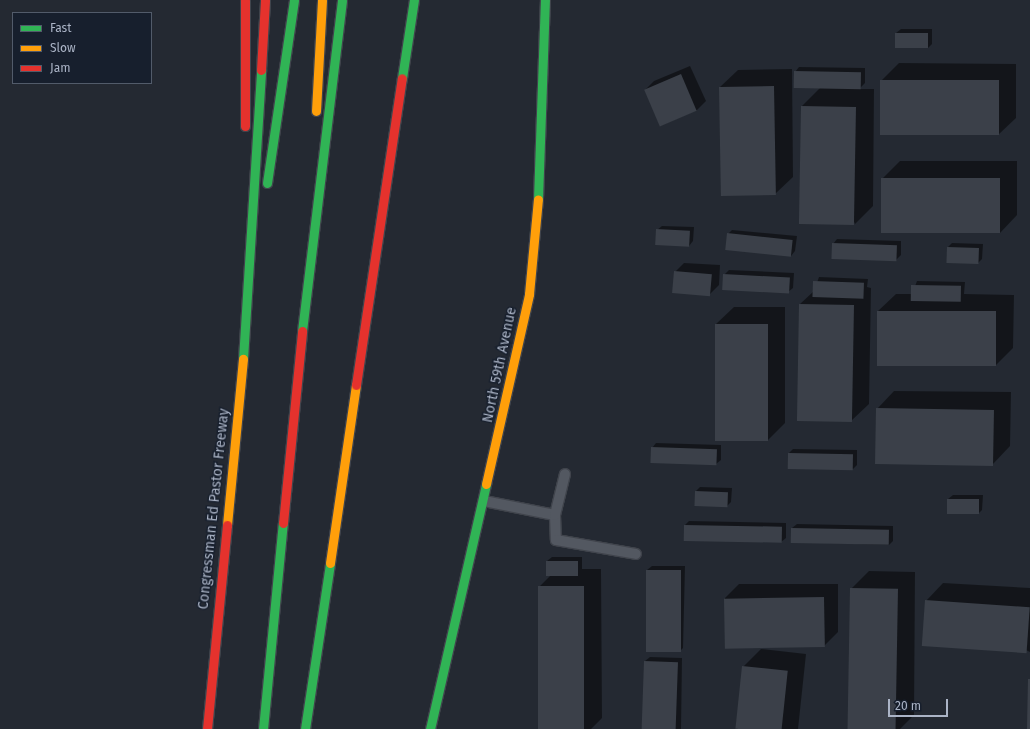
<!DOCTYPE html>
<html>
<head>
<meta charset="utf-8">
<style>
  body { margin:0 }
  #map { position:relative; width:1030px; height:729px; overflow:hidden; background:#242932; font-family:"Fira Sans",sans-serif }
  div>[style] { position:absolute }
  .shadow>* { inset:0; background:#0007 }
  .building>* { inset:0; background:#3b4049; transform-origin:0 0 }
  .roads { filter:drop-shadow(1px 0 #40444c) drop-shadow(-1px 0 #40444c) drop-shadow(0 1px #40444c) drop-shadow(0 -1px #40444c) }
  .lane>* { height:10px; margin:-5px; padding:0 5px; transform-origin:5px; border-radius:5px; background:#535861 }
  .fast>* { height:9px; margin:-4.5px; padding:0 4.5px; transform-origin:4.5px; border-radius:4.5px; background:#30b455 }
  .slow>* { height:9px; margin:-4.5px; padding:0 4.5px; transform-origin:4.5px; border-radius:4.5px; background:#ff9f0a }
  .jam>* { height:9px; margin:-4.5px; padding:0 4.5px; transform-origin:4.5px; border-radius:4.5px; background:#e5322d }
  span { translate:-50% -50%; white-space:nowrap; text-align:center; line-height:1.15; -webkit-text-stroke:3px #171f2d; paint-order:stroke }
  .street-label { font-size:14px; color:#abb4c6 }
  .legend { position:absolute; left:12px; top:12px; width:140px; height:72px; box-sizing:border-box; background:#171f2d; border:1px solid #525b6a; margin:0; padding:5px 7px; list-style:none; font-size:12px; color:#abb4c6 }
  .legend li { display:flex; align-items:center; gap:8px; height:20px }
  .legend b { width:20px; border:1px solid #525b6a }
  .scale { position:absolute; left:888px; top:699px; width:60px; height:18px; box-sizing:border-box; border:2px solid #abb4c6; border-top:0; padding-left:5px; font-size:12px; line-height:14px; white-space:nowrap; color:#abb4c6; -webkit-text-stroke:3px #171f2d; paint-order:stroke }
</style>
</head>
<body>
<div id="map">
  <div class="shadow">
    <i style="clip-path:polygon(901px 29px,932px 29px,932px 44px,928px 48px,896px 47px,896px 33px)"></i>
    <i style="clip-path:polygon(899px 63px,1016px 64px,1016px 118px,998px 135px,880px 134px,881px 81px)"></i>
    <i style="clip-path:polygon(690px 66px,706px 101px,697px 110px,660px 126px,645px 90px,654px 81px)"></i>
    <i style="clip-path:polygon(799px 67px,865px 68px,865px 83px,859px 89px,874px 89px,873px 206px,855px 224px,802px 106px,821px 87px,795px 72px)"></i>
    <i style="clip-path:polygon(792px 69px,793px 177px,775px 194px,720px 87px,738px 70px)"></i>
    <i style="clip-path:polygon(900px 161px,1017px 161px,1017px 215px,1000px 233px,882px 179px)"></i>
    <i style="clip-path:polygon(662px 226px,694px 227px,693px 241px,689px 246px,657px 230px)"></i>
    <i style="clip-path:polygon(732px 230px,797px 236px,795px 251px,791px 256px,728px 234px)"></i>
    <i style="clip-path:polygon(837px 239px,901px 241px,901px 255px,896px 260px,833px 244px)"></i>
    <i style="clip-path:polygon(952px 243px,983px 244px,982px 259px,978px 263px,948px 247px)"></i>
    <i style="clip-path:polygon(684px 263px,720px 265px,719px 285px,710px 294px,675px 272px)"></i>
    <i style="clip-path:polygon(729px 270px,794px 273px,793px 288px,788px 292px,724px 275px)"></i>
    <i style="clip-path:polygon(819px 277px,868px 279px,867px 287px,871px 288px,869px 404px,851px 421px,800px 304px,814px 291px)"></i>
    <i style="clip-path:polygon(917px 281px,965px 282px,964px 294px,1014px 295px,1013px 348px,995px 366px,878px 311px,896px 294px,912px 294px)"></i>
    <i style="clip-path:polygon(734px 307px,785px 307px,785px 423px,767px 441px,716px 324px)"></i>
    <i style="clip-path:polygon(894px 391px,1011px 392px,1010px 446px,993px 464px,877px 409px)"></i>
    <i style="clip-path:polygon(656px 443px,721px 445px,721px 460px,716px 464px,652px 448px)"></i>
    <i style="clip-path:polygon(793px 449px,857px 450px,857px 465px,853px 469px,789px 453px)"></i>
    <i style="clip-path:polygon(700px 487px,732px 488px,731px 502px,727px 506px,696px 491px)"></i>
    <i style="clip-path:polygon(953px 495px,983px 495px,982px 510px,978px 514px,948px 499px)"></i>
    <i style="clip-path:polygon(689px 521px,786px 523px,786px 538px,781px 542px,685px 540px,685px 525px)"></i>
    <i style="clip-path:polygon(797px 524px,893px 526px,893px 541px,889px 545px,792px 542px,792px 528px)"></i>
    <i style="clip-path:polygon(552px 557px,582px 557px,582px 569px,601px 569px,602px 718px,591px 729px,539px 729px,539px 587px,551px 575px,547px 561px)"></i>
    <i style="clip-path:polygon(652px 566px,685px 566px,683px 648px,679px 652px,647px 570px)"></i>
    <i style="clip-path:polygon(869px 571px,915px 572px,914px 715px,900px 729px,850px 729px,851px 589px)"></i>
    <i style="clip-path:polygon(943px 583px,1030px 588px,1030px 652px,926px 601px)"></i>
    <i style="clip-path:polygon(739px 584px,838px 584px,838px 632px,824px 646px,725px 646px,725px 598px)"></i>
    <i style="clip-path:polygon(761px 649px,806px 654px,798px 729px,736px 729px,743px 667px)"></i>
    <i style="clip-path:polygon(650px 657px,682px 658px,681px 729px,643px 729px,645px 661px)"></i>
  </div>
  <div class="building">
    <i style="left:895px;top:33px;width:33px;height:15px"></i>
    <i style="left:794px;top:71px;width:67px;height:17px;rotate:1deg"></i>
    <i style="left:681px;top:74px;width:40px;height:40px;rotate:67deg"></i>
    <i style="left:880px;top:80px;width:119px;height:55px"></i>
    <i style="left:774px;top:86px;width:109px;height:55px;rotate:89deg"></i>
    <i style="left:801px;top:106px;width:55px;height:118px;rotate:1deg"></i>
    <i style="left:881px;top:178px;width:119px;height:55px"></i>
    <i style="left:656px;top:229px;width:34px;height:16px;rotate:3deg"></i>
    <i style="left:727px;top:233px;width:66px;height:17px;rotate:6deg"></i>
    <i style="left:832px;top:243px;width:65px;height:16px;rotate:2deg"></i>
    <i style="left:947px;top:247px;width:32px;height:16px;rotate:2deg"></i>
    <i style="left:674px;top:271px;width:38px;height:22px;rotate:5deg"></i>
    <i style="left:723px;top:274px;width:67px;height:16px;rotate:3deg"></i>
    <i style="left:813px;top:281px;width:51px;height:16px;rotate:2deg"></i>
    <i style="left:911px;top:285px;width:50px;height:16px;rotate:1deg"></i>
    <i style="left:799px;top:304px;width:55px;height:117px;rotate:1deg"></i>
    <i style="left:877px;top:311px;width:119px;height:55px"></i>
    <i style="left:715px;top:324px;width:53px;height:117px"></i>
    <i style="left:876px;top:408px;width:118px;height:56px;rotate:1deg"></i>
    <i style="left:651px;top:447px;width:66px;height:16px;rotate:2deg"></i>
    <i style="left:788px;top:453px;width:65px;height:16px;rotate:1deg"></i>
    <i style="left:695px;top:491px;width:33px;height:15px;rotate:2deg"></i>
    <i style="left:947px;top:499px;width:32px;height:15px"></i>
    <i style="left:684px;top:525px;width:98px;height:16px;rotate:1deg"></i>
    <i style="left:791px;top:528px;width:98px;height:15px;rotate:1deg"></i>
    <i style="left:546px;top:561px;width:32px;height:15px"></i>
    <i style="left:646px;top:570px;width:35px;height:82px"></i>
    <i style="left:584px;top:586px;width:143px;height:46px;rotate:90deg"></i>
    <i style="left:850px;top:588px;width:48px;height:141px;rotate:1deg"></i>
    <i style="left:824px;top:597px;width:50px;height:100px;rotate:89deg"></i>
    <i style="left:925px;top:600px;width:105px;height:46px;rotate:4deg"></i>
    <i style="left:644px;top:661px;width:34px;height:68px;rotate:2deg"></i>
    <i style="left:742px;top:666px;width:46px;height:63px;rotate:6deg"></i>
    <i style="clip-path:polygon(1028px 679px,1030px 679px,1030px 729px,1027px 729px)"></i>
  </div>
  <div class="roads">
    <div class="lane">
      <i style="left:484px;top:501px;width:72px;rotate:11.2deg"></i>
      <i style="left:555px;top:515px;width:25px;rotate:88deg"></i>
      <i style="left:556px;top:540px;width:81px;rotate:9.9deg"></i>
      <i style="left:555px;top:515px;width:42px;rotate:-76.3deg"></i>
    </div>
    <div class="fast">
      <i style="left:402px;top:78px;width:79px;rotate:-81.3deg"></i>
      <i style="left:267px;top:183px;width:185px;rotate:-81.6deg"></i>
      <i style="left:538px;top:199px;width:199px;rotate:-88deg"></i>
      <i style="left:302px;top:331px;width:333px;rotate:-83.1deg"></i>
      <i style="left:243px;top:359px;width:290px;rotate:-86.4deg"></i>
      <i style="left:263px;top:729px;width:207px;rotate:-84.5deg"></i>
      <i style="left:305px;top:729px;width:168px;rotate:-81.4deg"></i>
      <i style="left:430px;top:729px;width:251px;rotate:-77.1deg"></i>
    </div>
    <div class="slow">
      <i style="left:316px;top:111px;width:111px;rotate:-86.9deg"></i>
      <i style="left:486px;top:484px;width:195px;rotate:-77.2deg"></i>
      <i style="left:529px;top:294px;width:95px;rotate:-84.6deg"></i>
      <i style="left:227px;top:525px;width:167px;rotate:-84.5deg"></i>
      <i style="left:330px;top:563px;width:180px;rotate:-81.7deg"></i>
    </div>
    <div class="jam">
      <i style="left:245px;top:0;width:126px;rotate:90deg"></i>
      <i style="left:261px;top:70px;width:70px;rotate:-86.7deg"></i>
      <i style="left:356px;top:385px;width:310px;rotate:-81.5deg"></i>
      <i style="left:283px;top:523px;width:193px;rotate:-84.3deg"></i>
      <i style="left:207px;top:729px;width:205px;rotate:-84.4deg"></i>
    </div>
  </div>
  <div class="street-label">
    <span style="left:500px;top:365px;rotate:-78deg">North 59th Avenue</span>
    <span style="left:214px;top:509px;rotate:-84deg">Congressman Ed Pastor Freeway</span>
  </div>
  <ul class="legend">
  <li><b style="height:5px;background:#30b455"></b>Fast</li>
  <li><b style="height:5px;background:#ff9f0a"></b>Slow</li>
  <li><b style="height:5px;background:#e5322d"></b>Jam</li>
  </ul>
  <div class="scale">20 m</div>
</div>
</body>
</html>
